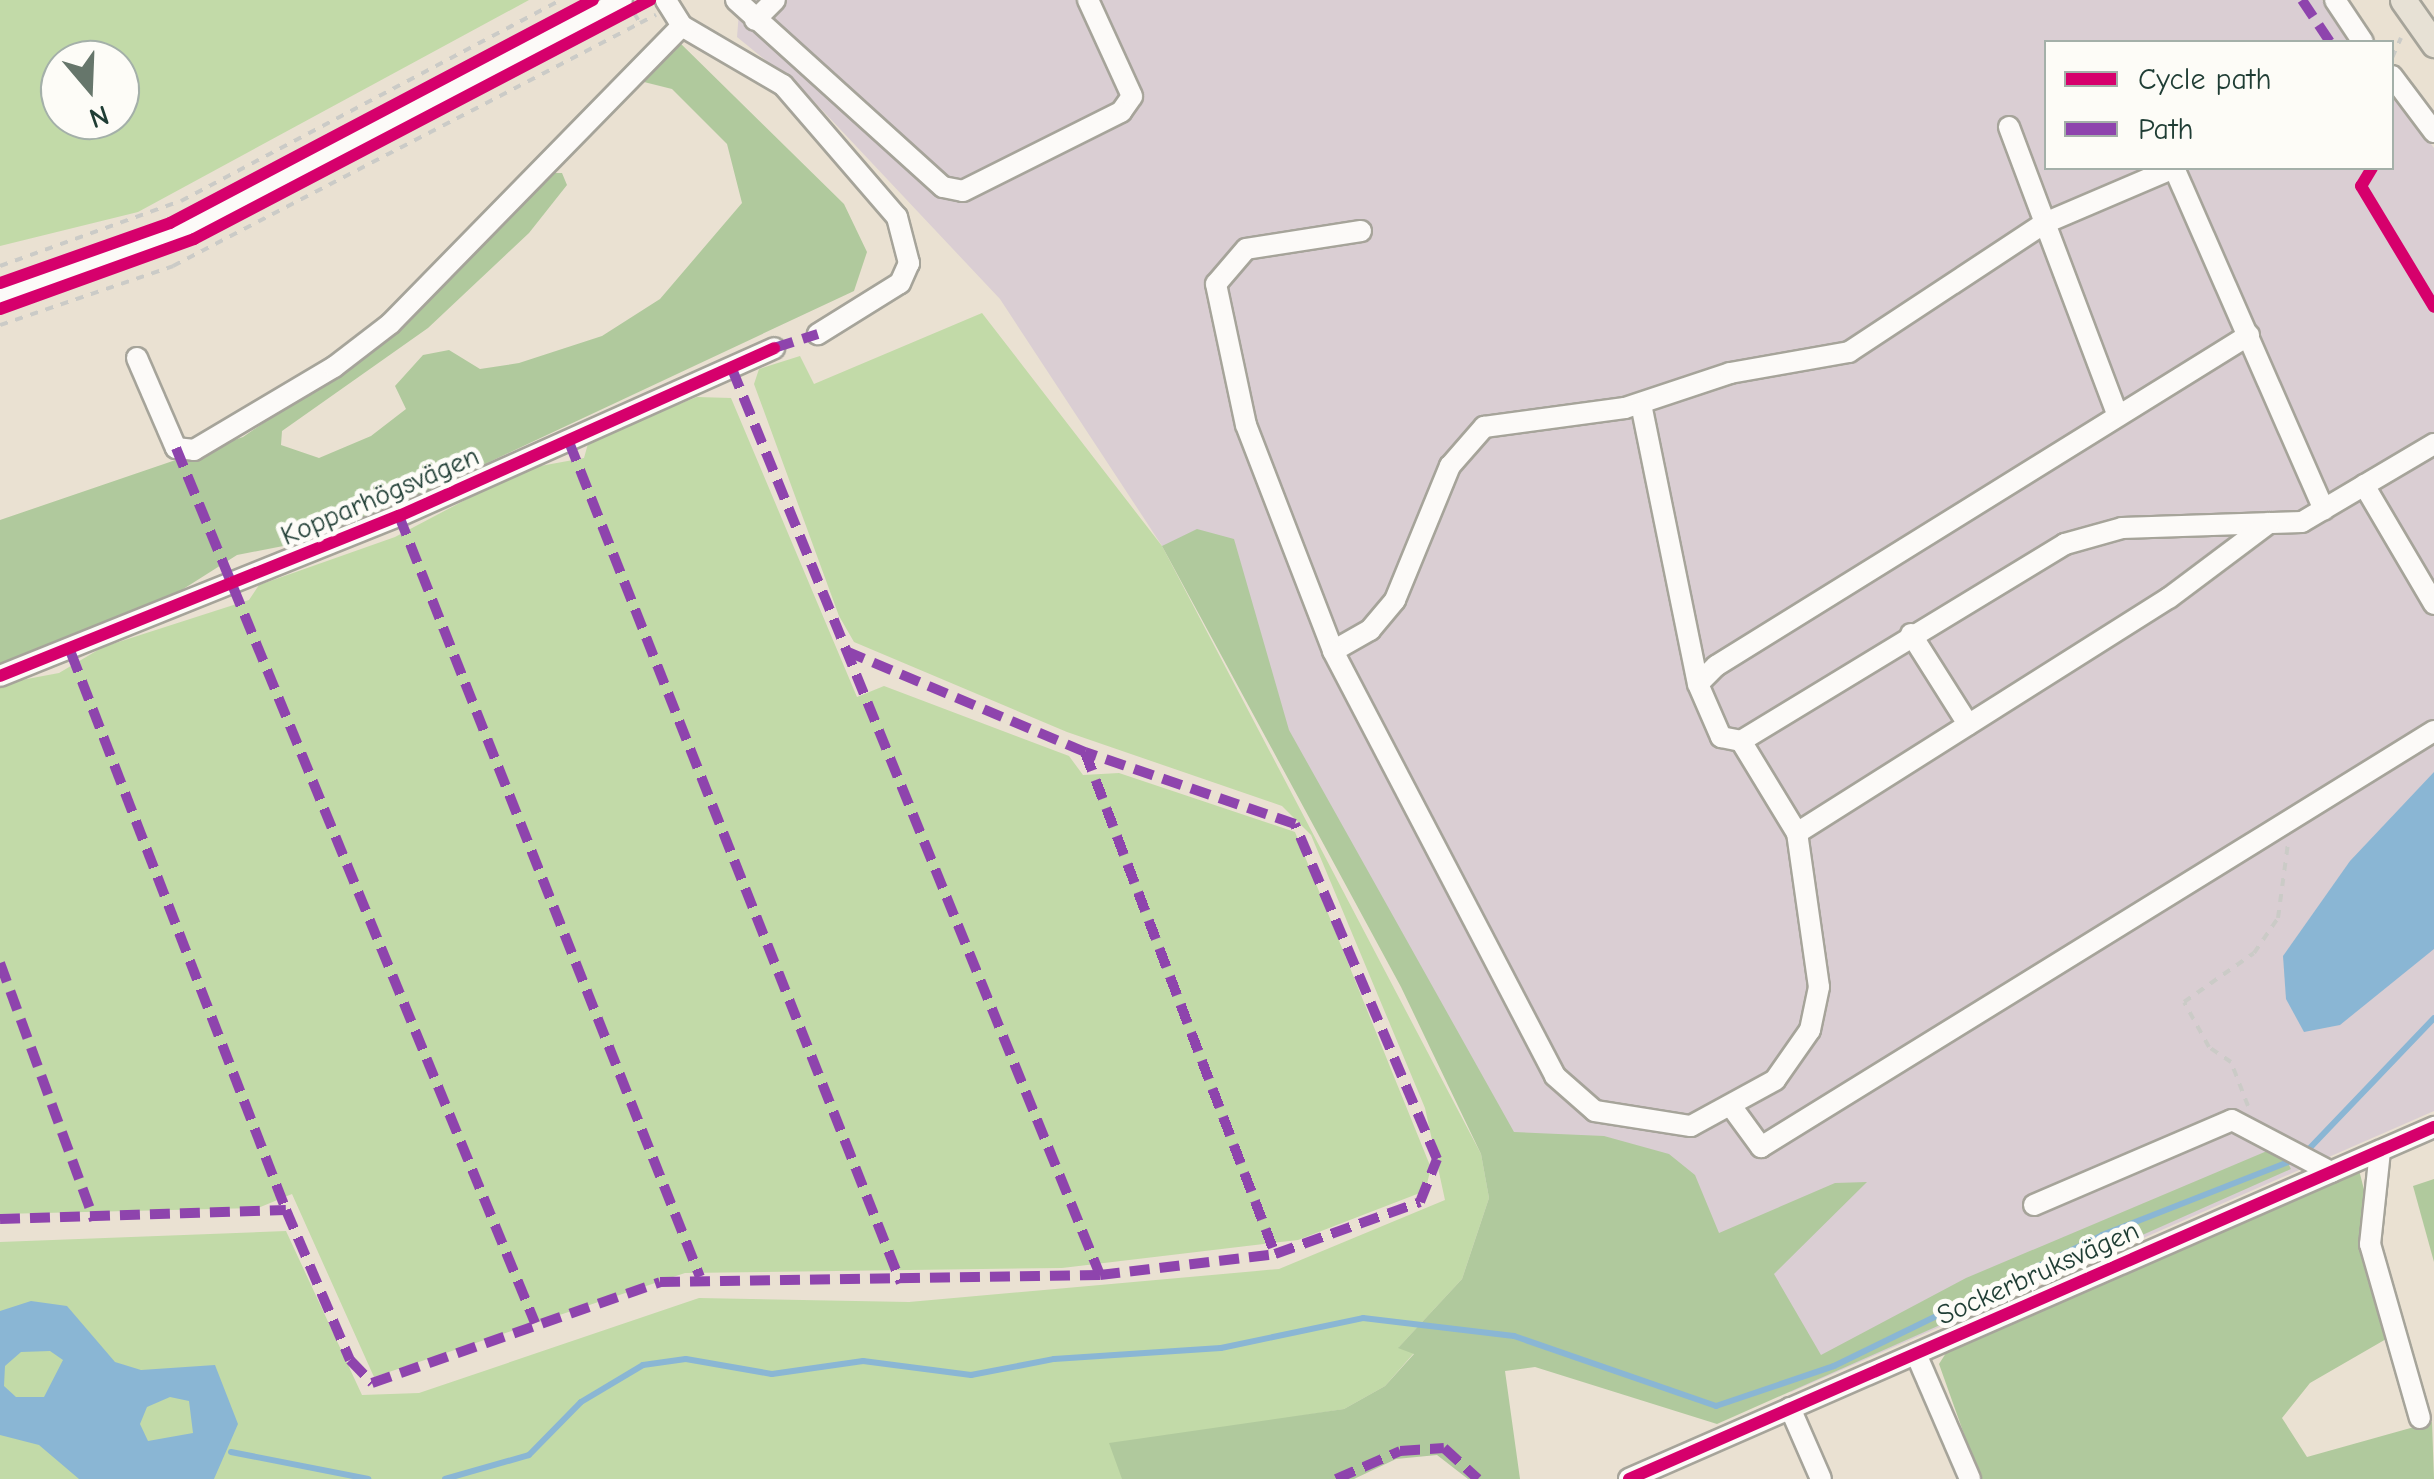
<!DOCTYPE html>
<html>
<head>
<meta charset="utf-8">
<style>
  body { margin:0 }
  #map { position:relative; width:2434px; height:1479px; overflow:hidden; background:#eae1d2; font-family:"Comic Neue",sans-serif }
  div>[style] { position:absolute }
  .industrial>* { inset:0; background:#daced3 }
  .green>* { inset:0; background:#c2daa8 }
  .forest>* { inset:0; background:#b0c99d }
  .water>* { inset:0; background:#8ab6d4 }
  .stream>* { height:6px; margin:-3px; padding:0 3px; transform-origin:3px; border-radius:3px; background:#8ab6d4 }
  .path>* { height:4px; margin-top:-2px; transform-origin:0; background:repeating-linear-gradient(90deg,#cbcbc7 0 8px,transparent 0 16px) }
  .roads { filter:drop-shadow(2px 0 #a6a49a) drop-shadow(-2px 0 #a6a49a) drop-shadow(0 2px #a6a49a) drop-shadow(0 -2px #a6a49a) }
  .minor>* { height:20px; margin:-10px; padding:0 10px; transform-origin:10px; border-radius:10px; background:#fcfaf8 }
  .major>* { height:25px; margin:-12.5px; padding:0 12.5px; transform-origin:12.5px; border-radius:12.5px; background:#e7e1d5 }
  .quiet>* { height:10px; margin-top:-5px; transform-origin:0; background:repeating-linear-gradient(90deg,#8e44ad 0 20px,transparent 0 30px) }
  .cycleway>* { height:12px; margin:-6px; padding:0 6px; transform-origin:6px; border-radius:6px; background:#d6006c }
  span { translate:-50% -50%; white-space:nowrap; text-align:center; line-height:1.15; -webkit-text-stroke:10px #fdfcf7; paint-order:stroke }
  .street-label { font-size:28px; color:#1f3d34 }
  .legend { position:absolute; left:2044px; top:40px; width:350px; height:130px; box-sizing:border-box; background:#fdfcf7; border:2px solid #a4b0a9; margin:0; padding:12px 18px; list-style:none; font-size:30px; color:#1f3d34 }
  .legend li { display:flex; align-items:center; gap:20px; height:50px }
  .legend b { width:50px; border:2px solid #a4b0a9 }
  .north { position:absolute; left:40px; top:40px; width:100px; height:100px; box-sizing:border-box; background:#fdfcf7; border:2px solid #a4b0a9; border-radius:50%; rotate:161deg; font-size:28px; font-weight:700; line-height:40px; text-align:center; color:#1f3d34 }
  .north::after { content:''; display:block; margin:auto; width:35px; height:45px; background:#66766b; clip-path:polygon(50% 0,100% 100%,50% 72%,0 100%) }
</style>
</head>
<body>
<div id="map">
  <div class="industrial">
    <i style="clip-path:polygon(740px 0,2322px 0,2352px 42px,2046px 42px,2046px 168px,2392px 168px,2392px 92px,2434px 148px,2434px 1111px,1791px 1392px,1513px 1135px,1275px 718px,1000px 299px,807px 94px,737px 37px)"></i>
  </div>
  <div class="green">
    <i style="clip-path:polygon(evenodd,0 0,529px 0,138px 212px,0 246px,0 0,120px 60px,120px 120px,60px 120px,60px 60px,120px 60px)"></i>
    <i style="clip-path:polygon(982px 313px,1162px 546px,1481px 1154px,1489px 1198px,1462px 1279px,1399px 1347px,1414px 1353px,1385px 1386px,1344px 1409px,1275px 1420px,1168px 1479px,0 1479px,0 1242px,286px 1231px,362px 1395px,419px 1393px,699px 1298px,909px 1302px,1279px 1269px,1445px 1200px,1425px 1108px,1311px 835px,1282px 806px,1067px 732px,854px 642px,839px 616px,754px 384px,759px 369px,800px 356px,814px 384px)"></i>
    <i style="clip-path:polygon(697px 397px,731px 398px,857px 697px,884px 686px,1069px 756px,1083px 775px,1119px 773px,1295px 832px,1431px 1168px,1425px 1191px,1298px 1240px,1062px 1268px,685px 1273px,374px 1377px,292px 1194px,258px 1208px,0 1214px,0 684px,59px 673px,103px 647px,249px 600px,259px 585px,395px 537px,524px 469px,584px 458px,589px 440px)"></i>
  </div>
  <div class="forest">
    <i style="clip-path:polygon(676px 39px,844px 204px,867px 252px,854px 291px,329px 537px,237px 555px,158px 605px,0 663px,0 520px,243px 437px,351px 363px,546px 173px,562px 173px,567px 185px,529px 233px,428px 328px,282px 431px,281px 445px,319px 458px,371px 436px,406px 409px,395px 386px,423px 355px,449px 350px,480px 369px,519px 363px,602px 336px,660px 299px,742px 203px,727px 144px,672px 89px,644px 82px)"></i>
    <i style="clip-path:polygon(1197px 529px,1234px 539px,1289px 730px,1514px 1132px,1604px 1136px,1669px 1154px,1695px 1175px,1719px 1233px,1835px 1183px,1867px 1182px,1774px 1274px,1821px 1355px,1966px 1278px,2267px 1151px,2282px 1152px,2291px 1169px,1717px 1424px,1535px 1367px,1505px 1371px,1520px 1479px,1468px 1479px,1437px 1455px,1396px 1459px,1354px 1479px,1122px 1479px,1109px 1443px,1344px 1409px,1385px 1386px,1414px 1354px,1398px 1348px,1462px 1279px,1489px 1198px,1481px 1154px,1401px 987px,1162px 546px)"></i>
    <i style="clip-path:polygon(2359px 1170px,2400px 1331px,2310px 1383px,2282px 1418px,2307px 1457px,2432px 1422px,2434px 1479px,1980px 1479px,1939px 1364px,1946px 1353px)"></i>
    <i style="clip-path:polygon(2434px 1179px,2434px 1262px,2413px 1186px)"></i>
  </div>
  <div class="water">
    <i style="clip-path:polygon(2434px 772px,2434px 949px,2340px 1025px,2304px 1032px,2286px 999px,2283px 956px,2350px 861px)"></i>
    <i style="clip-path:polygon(evenodd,31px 1301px,67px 1306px,115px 1362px,141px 1370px,215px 1365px,238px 1424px,214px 1479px,79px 1479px,39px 1445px,0 1435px,0 1311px,31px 1301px,50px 1351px,63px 1360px,44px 1397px,16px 1397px,4px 1386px,5px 1366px,21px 1352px,50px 1351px,31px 1301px,170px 1397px,189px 1401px,193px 1433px,148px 1441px,140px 1424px,147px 1407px,170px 1397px)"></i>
  </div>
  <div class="stream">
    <i style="left:2306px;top:1152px;width:185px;rotate:-46.3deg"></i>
    <i style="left:231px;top:1452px;width:140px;rotate:11.1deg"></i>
    <i style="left:445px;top:1479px;width:87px;rotate:-15.9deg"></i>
    <i style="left:529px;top:1455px;width:74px;rotate:-45.5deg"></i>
    <i style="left:581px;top:1402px;width:72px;rotate:-30.8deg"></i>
    <i style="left:643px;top:1365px;width:43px;rotate:-7.9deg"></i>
    <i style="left:686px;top:1359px;width:87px;rotate:9.9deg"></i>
    <i style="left:772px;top:1374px;width:92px;rotate:-8.1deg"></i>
    <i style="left:863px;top:1361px;width:109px;rotate:7.4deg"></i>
    <i style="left:971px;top:1375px;width:85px;rotate:-10.9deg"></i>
    <i style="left:1054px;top:1359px;width:167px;rotate:-3.8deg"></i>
    <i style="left:1221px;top:1348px;width:145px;rotate:-11.9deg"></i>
    <i style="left:1363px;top:1318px;width:152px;rotate:6.8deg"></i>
    <i style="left:1514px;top:1336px;width:214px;rotate:19.1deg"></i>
    <i style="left:1716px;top:1406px;width:125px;rotate:-18.7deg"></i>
    <i style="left:1834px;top:1366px;width:298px;rotate:-26deg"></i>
    <i style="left:2102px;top:1235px;width:208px;rotate:-21.4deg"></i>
  </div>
  <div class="path">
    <i style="left:634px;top:13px;width:12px;rotate:59deg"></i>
    <i style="left:640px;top:23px;width:18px;rotate:-27deg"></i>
    <i style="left:2392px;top:58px;width:22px;rotate:-66deg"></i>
    <i style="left:0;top:266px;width:192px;rotate:-19.8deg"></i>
    <i style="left:181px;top:201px;width:430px;rotate:-27.9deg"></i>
    <i style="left:0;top:325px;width:183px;rotate:-18.8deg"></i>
    <i style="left:173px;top:266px;width:526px;rotate:-27.49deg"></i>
    <i style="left:2248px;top:1106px;width:47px;rotate:-111.1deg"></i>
    <i style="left:2231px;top:1062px;width:27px;rotate:-146deg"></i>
    <i style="left:2209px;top:1047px;width:51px;rotate:-119.1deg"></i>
    <i style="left:2184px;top:1002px;width:85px;rotate:-35deg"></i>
    <i style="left:2254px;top:953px;width:42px;rotate:-55.6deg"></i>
    <i style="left:2278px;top:918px;width:76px;rotate:-82.4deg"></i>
  </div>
  <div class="roads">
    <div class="minor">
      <i style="left:736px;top:0;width:279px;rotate:42.1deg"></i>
      <i style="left:943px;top:187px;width:20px;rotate:11deg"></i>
      <i style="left:963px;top:191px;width:177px;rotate:-26.6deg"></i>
      <i style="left:1121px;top:112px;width:19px;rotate:-55deg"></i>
      <i style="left:1132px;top:96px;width:106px;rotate:-114.6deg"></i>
      <i style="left:2335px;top:0;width:50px;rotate:56.3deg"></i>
      <i style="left:755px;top:20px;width:28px;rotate:-45deg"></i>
      <i style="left:682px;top:26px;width:117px;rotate:30.3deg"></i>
      <i style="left:783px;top:85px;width:174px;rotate:49.2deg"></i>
      <i style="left:897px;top:217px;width:48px;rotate:75.4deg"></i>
      <i style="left:909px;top:263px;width:22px;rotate:114deg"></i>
      <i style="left:900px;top:283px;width:97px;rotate:148.1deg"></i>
      <i style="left:2392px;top:76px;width:70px;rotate:53.1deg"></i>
      <i style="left:2009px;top:127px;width:103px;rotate:69.4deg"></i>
      <i style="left:2045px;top:223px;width:140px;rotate:-23.1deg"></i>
      <i style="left:2174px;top:168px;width:373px;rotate:66.3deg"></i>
      <i style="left:1361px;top:231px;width:116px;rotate:171.1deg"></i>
      <i style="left:1246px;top:249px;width:46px;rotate:130.6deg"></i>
      <i style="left:1216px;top:284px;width:144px;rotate:78deg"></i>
      <i style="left:1246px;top:425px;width:242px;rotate:68.9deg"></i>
      <i style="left:1333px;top:651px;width:43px;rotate:-29.6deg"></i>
      <i style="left:1370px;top:630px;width:39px;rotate:-50deg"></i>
      <i style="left:1395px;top:600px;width:145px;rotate:-67.7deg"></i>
      <i style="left:1450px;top:466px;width:52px;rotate:-48.9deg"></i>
      <i style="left:1484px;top:427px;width:142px;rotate:-7.7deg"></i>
      <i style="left:1625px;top:408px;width:111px;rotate:-18.4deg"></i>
      <i style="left:1730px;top:373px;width:121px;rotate:-10deg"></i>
      <i style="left:1849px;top:352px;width:235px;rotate:-33.4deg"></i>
      <i style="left:2045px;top:223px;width:206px;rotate:69.3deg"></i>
      <i style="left:0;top:295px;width:200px;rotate:-19.6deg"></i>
      <i style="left:188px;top:228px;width:490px;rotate:-27.7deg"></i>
      <i style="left:2249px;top:335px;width:627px;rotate:148.16deg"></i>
      <i style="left:1716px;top:666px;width:25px;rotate:135deg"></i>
      <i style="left:1698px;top:684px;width:58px;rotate:66.5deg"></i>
      <i style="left:1721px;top:737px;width:20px;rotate:11deg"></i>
      <i style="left:1741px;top:741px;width:379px;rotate:-31.3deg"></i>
      <i style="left:2065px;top:544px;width:59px;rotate:-15.7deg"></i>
      <i style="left:2122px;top:528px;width:180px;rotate:-1.9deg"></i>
      <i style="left:2302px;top:522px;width:153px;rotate:-30.6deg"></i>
      <i style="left:137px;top:358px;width:98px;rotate:66.6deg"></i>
      <i style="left:176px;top:448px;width:18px;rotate:6deg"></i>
      <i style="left:194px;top:450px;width:163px;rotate:-30.7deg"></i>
      <i style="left:334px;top:367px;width:71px;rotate:-37.5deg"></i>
      <i style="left:390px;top:324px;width:417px;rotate:-45.6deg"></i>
      <i style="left:682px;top:26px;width:31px;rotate:-122deg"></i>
      <i style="left:1641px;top:404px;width:286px;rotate:78.5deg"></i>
      <i style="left:2364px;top:485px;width:138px;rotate:59.5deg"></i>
      <i style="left:1911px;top:634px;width:107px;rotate:57.7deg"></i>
      <i style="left:1333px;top:651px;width:479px;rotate:62.4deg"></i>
      <i style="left:1555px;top:1076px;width:53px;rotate:41.2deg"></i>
      <i style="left:1595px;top:1111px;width:97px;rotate:8.9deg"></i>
      <i style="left:1691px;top:1126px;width:96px;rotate:-28.7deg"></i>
      <i style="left:1775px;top:1080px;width:61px;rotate:-55deg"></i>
      <i style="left:1810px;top:1030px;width:44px;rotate:-78.2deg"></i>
      <i style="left:1819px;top:987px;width:156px;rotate:-98.1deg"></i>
      <i style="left:0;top:676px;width:430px;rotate:-21.9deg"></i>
      <i style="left:399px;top:516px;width:411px;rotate:-24.1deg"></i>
      <i style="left:1741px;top:741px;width:108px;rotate:58.7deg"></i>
      <i style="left:1797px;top:833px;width:440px;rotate:-32.3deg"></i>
      <i style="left:2169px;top:598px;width:125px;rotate:-36.9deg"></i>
      <i style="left:1734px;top:1110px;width:46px;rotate:53.9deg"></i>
      <i style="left:1761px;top:1147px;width:791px;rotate:-31.72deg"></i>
      <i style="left:2380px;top:1151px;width:94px;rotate:96.1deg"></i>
      <i style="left:2370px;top:1244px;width:181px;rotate:74deg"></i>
      <i style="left:2034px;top:1205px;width:215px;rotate:-23.2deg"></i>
      <i style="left:2232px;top:1120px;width:112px;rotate:27.7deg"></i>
      <i style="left:1916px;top:1354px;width:136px;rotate:66.6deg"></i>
      <i style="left:1790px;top:1408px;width:77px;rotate:66.4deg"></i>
      <i style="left:1629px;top:1479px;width:879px;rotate:-23.62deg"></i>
    </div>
    <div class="major">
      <i style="left:2403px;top:0;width:54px;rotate:54.8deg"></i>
    </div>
  </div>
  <div class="quiet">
    <i style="left:2302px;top:0;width:50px;rotate:56.3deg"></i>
    <i style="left:774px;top:348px;width:46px;rotate:-17.7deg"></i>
    <i style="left:732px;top:369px;width:978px;rotate:67.89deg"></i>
    <i style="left:569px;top:442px;width:904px;rotate:68.46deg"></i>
    <i style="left:176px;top:448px;width:946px;rotate:67.69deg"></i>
    <i style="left:399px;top:516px;width:818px;rotate:68.42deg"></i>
    <i style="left:71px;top:653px;width:597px;rotate:68.89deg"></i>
    <i style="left:286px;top:1210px;width:163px;rotate:66.9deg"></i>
    <i style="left:350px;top:1360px;width:32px;rotate:46deg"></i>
    <i style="left:372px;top:1383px;width:305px;rotate:-19.3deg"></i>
    <i style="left:660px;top:1282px;width:440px;rotate:-0.9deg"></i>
    <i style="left:1100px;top:1275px;width:176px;rotate:-6.8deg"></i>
    <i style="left:1275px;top:1254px;width:154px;rotate:-19.7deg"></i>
    <i style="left:1420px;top:1202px;width:46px;rotate:-68.4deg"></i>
    <i style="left:1437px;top:1159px;width:364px;rotate:-113deg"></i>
    <i style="left:1295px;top:824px;width:222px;rotate:-161.1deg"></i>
    <i style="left:1085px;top:752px;width:257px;rotate:-157.1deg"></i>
    <i style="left:1085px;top:752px;width:537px;rotate:69.27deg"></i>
    <i style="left:0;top:963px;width:274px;rotate:69.9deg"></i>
    <i style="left:0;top:1219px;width:286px;rotate:-1.8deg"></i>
    <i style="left:1336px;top:1479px;width:70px;rotate:-23.6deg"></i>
    <i style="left:1400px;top:1451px;width:44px;rotate:-3.9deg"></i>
    <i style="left:1444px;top:1448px;width:46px;rotate:42.4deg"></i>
  </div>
  <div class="cycleway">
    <i style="left:2372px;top:168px;width:21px;rotate:121deg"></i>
    <i style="left:2361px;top:186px;width:141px;rotate:58.9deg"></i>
    <i style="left:0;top:283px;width:180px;rotate:-19.4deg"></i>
    <i style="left:170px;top:223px;width:478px;rotate:-27.8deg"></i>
    <i style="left:0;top:309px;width:206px;rotate:-19.8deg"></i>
    <i style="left:194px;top:239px;width:515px;rotate:-27.66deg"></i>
    <i style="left:0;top:676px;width:430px;rotate:-21.9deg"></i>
    <i style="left:399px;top:516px;width:411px;rotate:-24.1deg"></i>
    <i style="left:1629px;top:1479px;width:879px;rotate:-23.62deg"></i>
  </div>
  <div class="street-label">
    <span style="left:380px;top:496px;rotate:-23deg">Kopparhögsvägen</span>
    <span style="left:2038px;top:1273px;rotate:-24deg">Sockerbruksvägen</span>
  </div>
  <ul class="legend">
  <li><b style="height:12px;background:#d6006c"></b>Cycle path</li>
  <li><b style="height:12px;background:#8e44ad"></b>Path</li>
  </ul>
  <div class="north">N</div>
</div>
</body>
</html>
